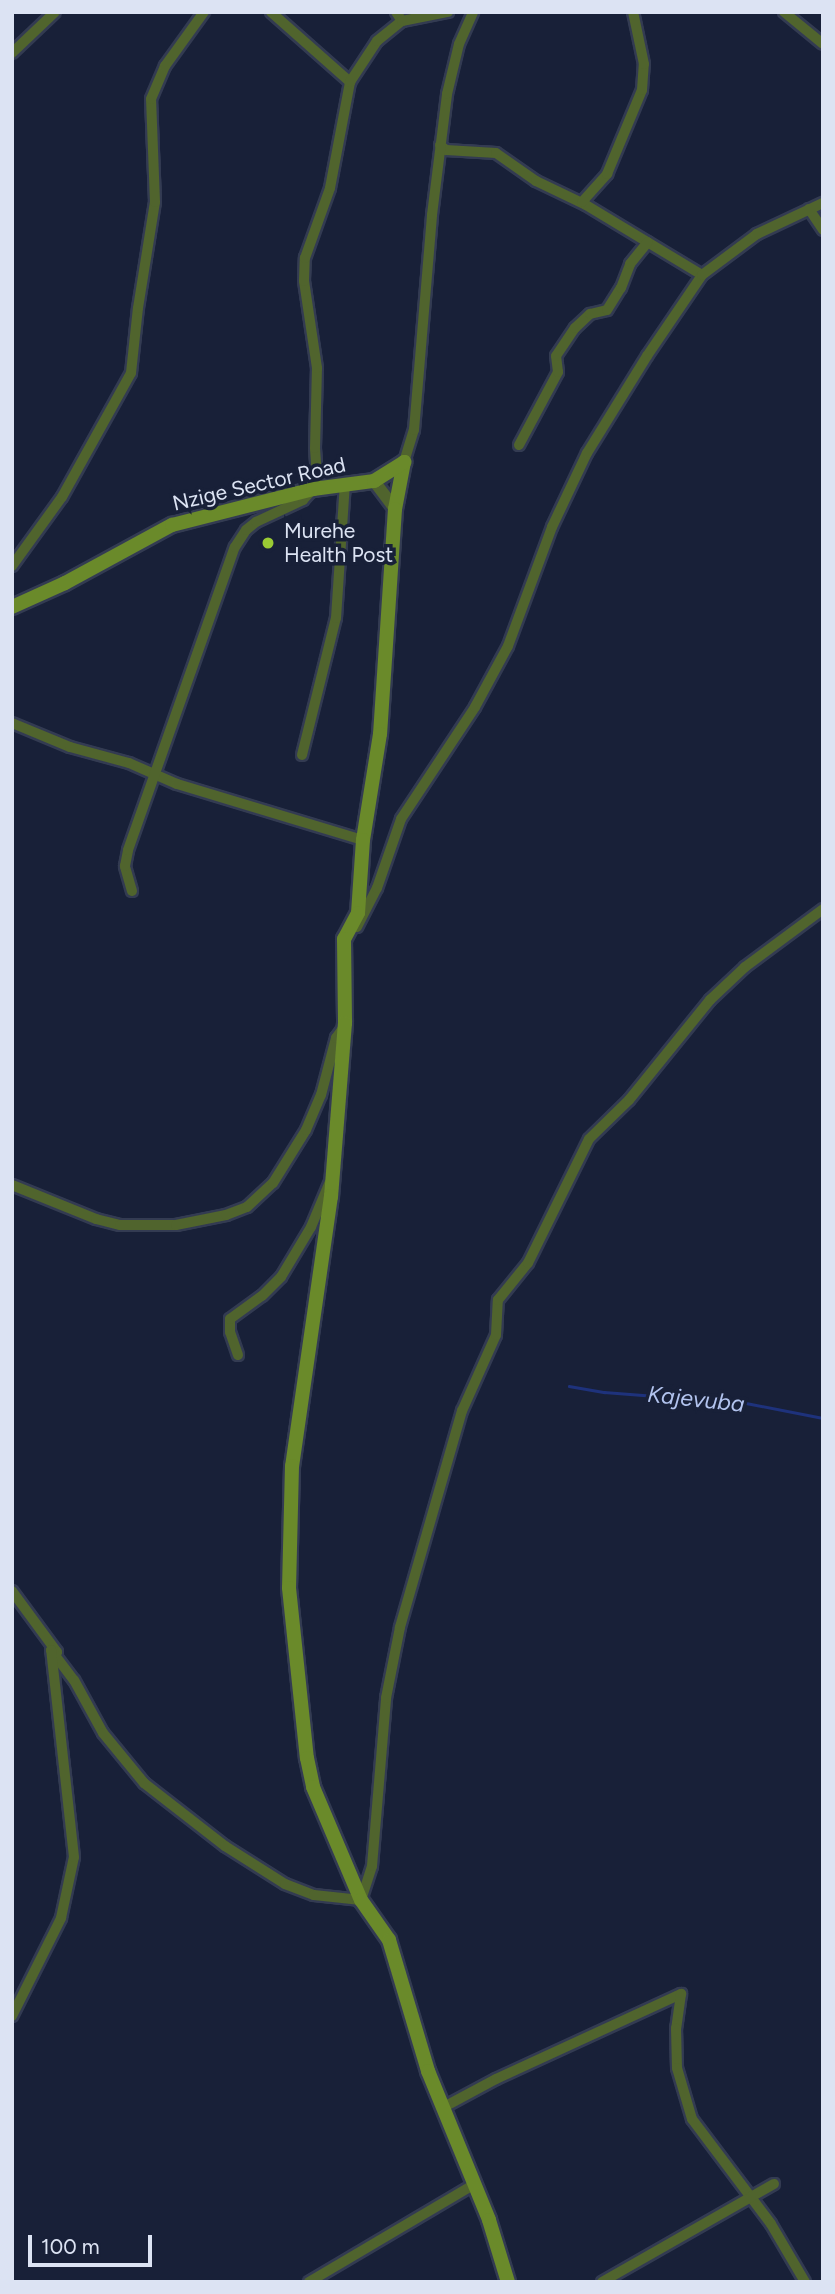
<!DOCTYPE html>
<html>
<head>
<meta charset="utf-8">
<style>
  body { margin:0 }
  #map { position:relative; width:835px; height:2294px; overflow:hidden; background:#182038; font-family:Figtree,sans-serif }
  div>[style] { position:absolute }
  .stream>* { height:2.5px; margin:-1.25px; padding:0 1.25px; transform-origin:1.25px; border-radius:1.25px; background:#1e327c }
  .roads { filter:drop-shadow(2px 0 #333b52) drop-shadow(-2px 0 #333b52) drop-shadow(0 2px #333b52) drop-shadow(0 -2px #333b52) }
  .minor>* { height:10px; margin:-5px; padding:0 5px; transform-origin:5px; border-radius:5px; background:#50642d }
  .tertiary>* { height:12px; margin:-6px; padding:0 6px; transform-origin:6px; border-radius:6px; background:#50642d }
  .secondary>* { height:14px; margin:-7px; padding:0 7px; transform-origin:7px; border-radius:7px; background:#6a8a2a }
  .dots>* { width:19px; height:19px; translate:-50% -50%; box-sizing:border-box; border:4px solid #182038; border-radius:50% }
  span { translate:-50% -50%; white-space:nowrap; text-align:center; line-height:1.15; -webkit-text-stroke:7px #182038; paint-order:stroke }
  .street-label { font-size:21px; color:#dce3f3 }
  .poi-label { font-size:21px; color:#dce3f3 }
  .left { translate:0 -50%; text-align:left }
  .water-label { font-size:23px; color:#b2c3ee; font-style:italic }
  .frame { position:absolute; inset:0; border:14px solid #dce3f3; pointer-events:none }
  .scale { position:absolute; left:28px; top:2235px; width:124px; height:32px; box-sizing:border-box; border:4px solid #dce3f3; border-top:0; padding-left:9px; font-size:21px; line-height:24px; white-space:nowrap; color:#dce3f3; -webkit-text-stroke:5px #182038; paint-order:stroke }
</style>
</head>
<body>
<div id="map">
  <div class="stream">
    <i style="left:569px;top:1386px;width:36px;rotate:10deg"></i>
    <i style="left:604px;top:1392px;width:142px;rotate:4.4deg"></i>
    <i style="left:746px;top:1403px;width:78px;rotate:11deg"></i>
  </div>
  <div class="roads">
    <div class="minor">
      <i style="left:271px;top:12px;width:106px;rotate:41.5deg"></i>
      <i style="left:396px;top:12px;width:11px;rotate:56deg"></i>
      <i style="left:784px;top:12px;width:50px;rotate:39.4deg"></i>
      <i style="left:12px;top:53px;width:59px;rotate:-43.6deg"></i>
      <i style="left:440px;top:145px;width:8px;rotate:40deg"></i>
      <i style="left:446px;top:150px;width:50px;rotate:3.4deg"></i>
      <i style="left:496px;top:153px;width:49px;rotate:35deg"></i>
      <i style="left:536px;top:181px;width:55px;rotate:25.6deg"></i>
      <i style="left:586px;top:205px;width:135px;rotate:31.1deg"></i>
      <i style="left:582px;top:202px;width:38px;rotate:-48deg"></i>
      <i style="left:607px;top:174px;width:91px;rotate:-67.4deg"></i>
      <i style="left:642px;top:90px;width:26px;rotate:-86deg"></i>
      <i style="left:644px;top:64px;width:53px;rotate:-101.9deg"></i>
      <i style="left:809px;top:209px;width:25px;rotate:56deg"></i>
      <i style="left:519px;top:445px;width:83px;rotate:-61.9deg"></i>
      <i style="left:558px;top:372px;width:16px;rotate:-97deg"></i>
      <i style="left:556px;top:356px;width:34px;rotate:-56deg"></i>
      <i style="left:575px;top:328px;width:21px;rotate:-43deg"></i>
      <i style="left:590px;top:314px;width:17px;rotate:-13deg"></i>
      <i style="left:607px;top:310px;width:26px;rotate:-58deg"></i>
      <i style="left:621px;top:288px;width:26px;rotate:-69deg"></i>
      <i style="left:630px;top:264px;width:28px;rotate:-51deg"></i>
      <i style="left:404px;top:462px;width:34px;rotate:-73deg"></i>
      <i style="left:414px;top:430px;width:216px;rotate:-85.2deg"></i>
      <i style="left:432px;top:215px;width:122px;rotate:-82.9deg"></i>
      <i style="left:447px;top:94px;width:51px;rotate:-76.5deg"></i>
      <i style="left:459px;top:44px;width:35px;rotate:-66deg"></i>
      <i style="left:12px;top:566px;width:85px;rotate:-54.1deg"></i>
      <i style="left:62px;top:497px;width:142px;rotate:-60.9deg"></i>
      <i style="left:131px;top:373px;width:65px;rotate:-83.9deg"></i>
      <i style="left:138px;top:308px;width:107px;rotate:-80.9deg"></i>
      <i style="left:155px;top:202px;width:103px;rotate:-92.2deg"></i>
      <i style="left:151px;top:99px;width:36px;rotate:-67deg"></i>
      <i style="left:165px;top:66px;width:67px;rotate:-54.2deg"></i>
      <i style="left:12px;top:723px;width:63px;rotate:22.5deg"></i>
      <i style="left:70px;top:747px;width:61px;rotate:15.2deg"></i>
      <i style="left:129px;top:763px;width:52px;rotate:23.6deg"></i>
      <i style="left:177px;top:784px;width:194px;rotate:16.8deg"></i>
      <i style="left:302px;top:755px;width:141px;rotate:-76.1deg"></i>
      <i style="left:336px;top:618px;width:135px;rotate:-86.2deg"></i>
      <i style="left:132px;top:891px;width:26px;rotate:-106deg"></i>
      <i style="left:125px;top:866px;width:16px;rotate:-79deg"></i>
      <i style="left:128px;top:850px;width:321px;rotate:-70.6deg"></i>
      <i style="left:235px;top:547px;width:20px;rotate:-57deg"></i>
      <i style="left:246px;top:530px;width:13px;rotate:-39deg"></i>
      <i style="left:256px;top:522px;width:52px;rotate:-25.1deg"></i>
      <i style="left:303px;top:500px;width:15px;rotate:-48deg"></i>
      <i style="left:313px;top:489px;width:13px;rotate:-72deg"></i>
      <i style="left:317px;top:477px;width:29px;rotate:-94deg"></i>
      <i style="left:315px;top:448px;width:80px;rotate:-88.6deg"></i>
      <i style="left:317px;top:368px;width:88px;rotate:-98.5deg"></i>
      <i style="left:304px;top:281px;width:23px;rotate:-88deg"></i>
      <i style="left:305px;top:258px;width:74px;rotate:-70.3deg"></i>
      <i style="left:330px;top:188px;width:108px;rotate:-79.3deg"></i>
      <i style="left:350px;top:82px;width:49px;rotate:-56.6deg"></i>
      <i style="left:377px;top:41px;width:32px;rotate:-39deg"></i>
      <i style="left:402px;top:21px;width:47px;rotate:-11.1deg"></i>
      <i style="left:357px;top:927px;width:44px;rotate:-62.9deg"></i>
      <i style="left:377px;top:888px;width:73px;rotate:-70.8deg"></i>
      <i style="left:401px;top:819px;width:134px;rotate:-56.5deg"></i>
      <i style="left:475px;top:707px;width:69px;rotate:-61.6deg"></i>
      <i style="left:508px;top:646px;width:127px;rotate:-69.7deg"></i>
      <i style="left:552px;top:527px;width:82px;rotate:-64.7deg"></i>
      <i style="left:587px;top:453px;width:114px;rotate:-58.3deg"></i>
      <i style="left:647px;top:356px;width:98px;rotate:-55.8deg"></i>
      <i style="left:702px;top:275px;width:69px;rotate:-36.7deg"></i>
      <i style="left:757px;top:234px;width:73px;rotate:-25.2deg"></i>
      <i style="left:12px;top:1185px;width:91px;rotate:22deg"></i>
      <i style="left:96px;top:1219px;width:25px;rotate:14deg"></i>
      <i style="left:120px;top:1225px;width:56px"></i>
      <i style="left:176px;top:1225px;width:51px;rotate:-11.3deg"></i>
      <i style="left:226px;top:1215px;width:22px;rotate:-21deg"></i>
      <i style="left:247px;top:1207px;width:35px;rotate:-43deg"></i>
      <i style="left:273px;top:1183px;width:62px;rotate:-58.1deg"></i>
      <i style="left:306px;top:1130px;width:38px;rotate:-67deg"></i>
      <i style="left:321px;top:1095px;width:59px;rotate:-75.3deg"></i>
      <i style="left:336px;top:1038px;width:14px;rotate:-54deg"></i>
      <i style="left:238px;top:1355px;width:24px;rotate:-109deg"></i>
      <i style="left:230px;top:1332px;width:13px;rotate:-90deg"></i>
      <i style="left:230px;top:1319px;width:39px;rotate:-36deg"></i>
      <i style="left:262px;top:1296px;width:27px;rotate:-45deg"></i>
      <i style="left:281px;top:1277px;width:58px;rotate:-59deg"></i>
      <i style="left:311px;top:1227px;width:47px;rotate:-67.3deg"></i>
      <i style="left:12px;top:1591px;width:76px;rotate:53.6deg"></i>
      <i style="left:57px;top:1652px;width:6px;rotate:-162deg"></i>
      <i style="left:51px;top:1650px;width:38px;rotate:53deg"></i>
      <i style="left:74px;top:1680px;width:60px;rotate:61.3deg"></i>
      <i style="left:103px;top:1733px;width:65px;rotate:50.6deg"></i>
      <i style="left:144px;top:1783px;width:103px;rotate:37.9deg"></i>
      <i style="left:225px;top:1846px;width:71px;rotate:32.3deg"></i>
      <i style="left:285px;top:1884px;width:31px;rotate:21deg"></i>
      <i style="left:314px;top:1895px;width:47px;rotate:6.1deg"></i>
      <i style="left:361px;top:1900px;width:36px;rotate:-72deg"></i>
      <i style="left:372px;top:1866px;width:169px;rotate:-85.2deg"></i>
      <i style="left:386px;top:1698px;width:72px;rotate:-78.8deg"></i>
      <i style="left:400px;top:1627px;width:225px;rotate:-74deg"></i>
      <i style="left:462px;top:1411px;width:83px;rotate:-65.9deg"></i>
      <i style="left:496px;top:1335px;width:35px;rotate:-87deg"></i>
      <i style="left:498px;top:1300px;width:48px;rotate:-51deg"></i>
      <i style="left:528px;top:1263px;width:138px;rotate:-63.8deg"></i>
      <i style="left:589px;top:1139px;width:56px;rotate:-44.3deg"></i>
      <i style="left:629px;top:1100px;width:129px;rotate:-51deg"></i>
      <i style="left:710px;top:1000px;width:48px;rotate:-43.3deg"></i>
      <i style="left:745px;top:967px;width:97px;rotate:-36.6deg"></i>
      <i style="left:12px;top:2016px;width:110px;rotate:-63.4deg"></i>
      <i style="left:61px;top:1918px;width:62px;rotate:-78deg"></i>
      <i style="left:74px;top:1857px;width:208px;rotate:-96.3deg"></i>
      <i style="left:442px;top:2108px;width:61px;rotate:-28.2deg"></i>
      <i style="left:496px;top:2079px;width:204px;rotate:-24.7deg"></i>
      <i style="left:681px;top:1994px;width:34px;rotate:98deg"></i>
      <i style="left:676px;top:2028px;width:40px;rotate:88.6deg"></i>
      <i style="left:677px;top:2068px;width:53px;rotate:73.6deg"></i>
      <i style="left:692px;top:2119px;width:131px;rotate:53deg"></i>
      <i style="left:771px;top:2224px;width:67px;rotate:59.6deg"></i>
      <i style="left:309px;top:2282px;width:193px;rotate:-30.6deg"></i>
      <i style="left:602px;top:2282px;width:198px;rotate:-29.7deg"></i>
    </div>
    <div class="tertiary">
      <i style="left:374px;top:481px;width:35px;rotate:53deg"></i>
    </div>
    <div class="secondary">
      <i style="left:404px;top:462px;width:48px;rotate:100.8deg"></i>
      <i style="left:395px;top:509px;width:225px;rotate:93.8deg"></i>
      <i style="left:380px;top:734px;width:107px;rotate:99.1deg"></i>
      <i style="left:363px;top:840px;width:73px;rotate:93.9deg"></i>
      <i style="left:358px;top:913px;width:30px;rotate:118deg"></i>
      <i style="left:344px;top:939px;width:84px;rotate:89.3deg"></i>
      <i style="left:345px;top:1023px;width:174px;rotate:94.6deg"></i>
      <i style="left:331px;top:1196px;width:273px;rotate:98.2deg"></i>
      <i style="left:292px;top:1466px;width:122px;rotate:91.4deg"></i>
      <i style="left:289px;top:1588px;width:171px;rotate:84deg"></i>
      <i style="left:307px;top:1758px;width:30px;rotate:78deg"></i>
      <i style="left:313px;top:1787px;width:123px;rotate:67deg"></i>
      <i style="left:361px;top:1900px;width:49px;rotate:55deg"></i>
      <i style="left:389px;top:1940px;width:137px;rotate:73.4deg"></i>
      <i style="left:428px;top:2071px;width:161px;rotate:67.7deg"></i>
      <i style="left:489px;top:2220px;width:65px;rotate:73deg"></i>
      <i style="left:12px;top:607px;width:58px;rotate:-24.4deg"></i>
      <i style="left:65px;top:583px;width:122px;rotate:-28.5deg"></i>
      <i style="left:172px;top:525px;width:146px;rotate:-14.3deg"></i>
      <i style="left:313px;top:489px;width:62px;rotate:-7.5deg"></i>
      <i style="left:374px;top:481px;width:36px;rotate:-32deg"></i>
    </div>
  </div>
  <div class="dots">
    <i style="left:268px;top:543px;background:#9acb34"></i>
  </div>
  <div class="street-label">
    <span style="left:259px;top:484px;rotate:-13deg">Nzige Sector Road</span>
  </div>
  <div class="poi-label">
    <span class="left" style="left:284px;top:543px">Murehe<br>Health Post</span>
  </div>
  <div class="water-label">
    <span style="left:696px;top:1399px;rotate:6deg">Kajevuba</span>
  </div>
  <div class="frame"></div>
  <div class="scale">100 m</div>
</div>
</body>
</html>
